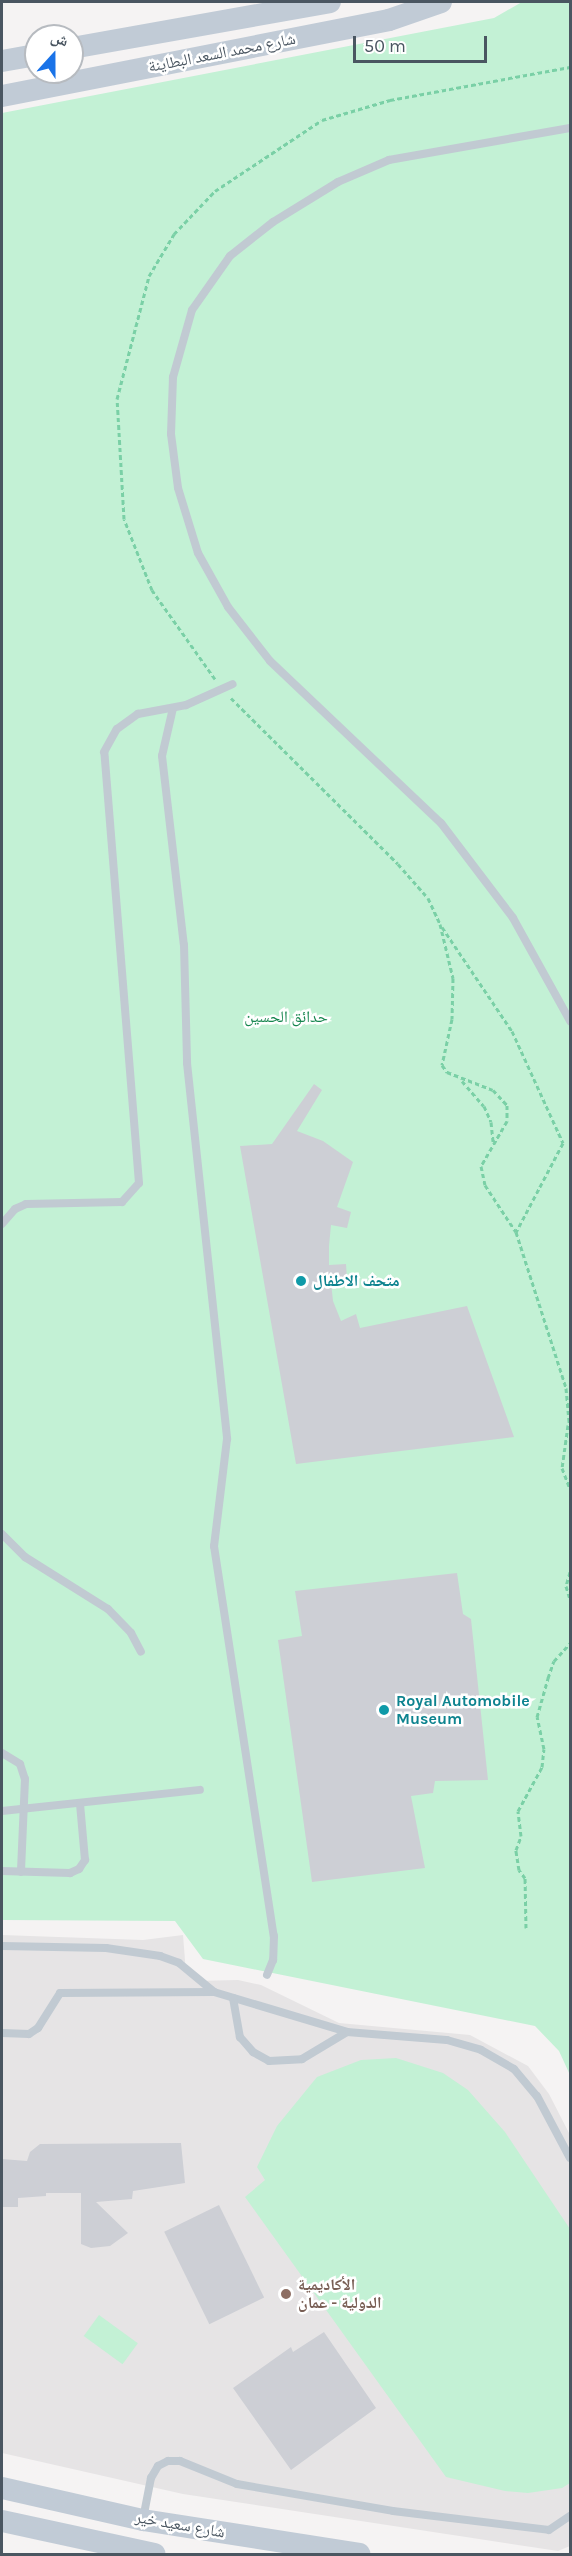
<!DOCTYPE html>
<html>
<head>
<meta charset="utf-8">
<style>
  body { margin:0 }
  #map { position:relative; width:572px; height:2556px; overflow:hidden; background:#f5f3f3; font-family:Karla,"Noto Naskh Arabic",sans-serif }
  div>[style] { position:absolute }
  .education>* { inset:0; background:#e6e4e5 }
  .green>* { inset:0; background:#c3f1d5; transform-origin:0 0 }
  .building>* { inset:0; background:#cdcfd5; transform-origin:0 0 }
  .path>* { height:3px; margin-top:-1.5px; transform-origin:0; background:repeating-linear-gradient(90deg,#7ad0a6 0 4.5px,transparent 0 7.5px) }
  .lane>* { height:8px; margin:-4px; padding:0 4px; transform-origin:4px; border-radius:4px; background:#c1cad2 }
  .secondary>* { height:22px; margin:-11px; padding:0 11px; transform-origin:11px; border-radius:11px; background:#c1cbd6 }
  .dots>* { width:16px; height:16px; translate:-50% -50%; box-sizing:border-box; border:3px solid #fff; border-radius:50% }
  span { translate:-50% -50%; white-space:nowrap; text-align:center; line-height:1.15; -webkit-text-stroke:5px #fff; paint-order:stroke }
  .street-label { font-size:16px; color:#4a5661 }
  .park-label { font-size:16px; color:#17864f }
  .culture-label { font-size:16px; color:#0d838f; font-weight:700 }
  .left { translate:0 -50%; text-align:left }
  .education-label { font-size:16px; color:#785e54; font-weight:700 }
  .frame { position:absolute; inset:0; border:3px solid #4a5661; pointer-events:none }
  .north { position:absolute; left:24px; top:24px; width:60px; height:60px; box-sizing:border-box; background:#fff; border:2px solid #b7bbc0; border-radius:50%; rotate:21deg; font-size:16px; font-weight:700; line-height:24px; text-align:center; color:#4a5661 }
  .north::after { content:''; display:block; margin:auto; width:21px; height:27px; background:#1a73e8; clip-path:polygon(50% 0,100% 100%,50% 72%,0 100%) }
  .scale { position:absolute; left:353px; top:36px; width:134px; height:27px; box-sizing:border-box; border:3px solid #4a5661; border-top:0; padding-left:8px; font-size:18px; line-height:21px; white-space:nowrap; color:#4a5661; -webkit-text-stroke:4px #fff; paint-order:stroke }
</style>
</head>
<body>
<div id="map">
  <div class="education">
    <i style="clip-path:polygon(2px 1935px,143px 1940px,183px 1935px,186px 1973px,196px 1981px,238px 1980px,261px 1985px,339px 2023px,470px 2035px,528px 2066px,549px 2094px,570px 2135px,570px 2546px,558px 2551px,183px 2494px,2px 2453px)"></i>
  </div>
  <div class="green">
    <i style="clip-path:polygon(522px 2px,570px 2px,570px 2075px,559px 2051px,535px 2026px,203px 1959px,175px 1921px,2px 1920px,2px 113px,494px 18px)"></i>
    <i style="clip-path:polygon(396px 2058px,443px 2073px,468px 2090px,505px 2132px,570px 2229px,570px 2483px,562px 2488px,528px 2493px,505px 2491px,446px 2477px,245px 2197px,265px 2180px,257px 2167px,277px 2126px,317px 2077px,361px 2060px)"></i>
    <i style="left:99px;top:2315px;width:48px;height:26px;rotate:36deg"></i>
  </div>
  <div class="building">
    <i style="clip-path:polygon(314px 1084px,322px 1090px,297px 1131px,323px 1141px,353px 1162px,337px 1207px,351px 1212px,347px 1228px,331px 1225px,329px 1246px,329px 1265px,346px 1264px,347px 1279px,331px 1282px,333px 1301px,341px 1321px,356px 1314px,360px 1328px,467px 1306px,514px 1437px,296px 1464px,240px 1146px,272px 1144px)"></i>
    <i style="clip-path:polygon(457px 1573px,463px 1614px,471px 1619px,488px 1780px,435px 1781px,433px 1793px,411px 1796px,425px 1868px,312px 1882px,278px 1640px,302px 1636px,295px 1591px)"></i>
    <i style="clip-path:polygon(181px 2143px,185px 2183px,133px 2191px,132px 2199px,96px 2202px,128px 2233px,110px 2246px,91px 2248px,81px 2244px,81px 2193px,46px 2193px,46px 2196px,18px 2198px,18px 2207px,2px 2207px,2px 2159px,27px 2161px,30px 2152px,40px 2144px)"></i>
    <i style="left:219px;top:2205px;width:103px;height:61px;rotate:64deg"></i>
    <i style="clip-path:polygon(324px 2332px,376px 2408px,291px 2470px,233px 2388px,291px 2347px,293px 2352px)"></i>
  </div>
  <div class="path">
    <i style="left:215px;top:679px;width:109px;rotate:-125.3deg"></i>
    <i style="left:152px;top:590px;width:76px;rotate:-111.5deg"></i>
    <i style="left:124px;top:519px;width:120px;rotate:-93.3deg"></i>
    <i style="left:117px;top:399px;width:127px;rotate:-75.4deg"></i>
    <i style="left:149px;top:276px;width:49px;rotate:-59.2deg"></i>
    <i style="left:174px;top:234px;width:59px;rotate:-46.4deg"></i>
    <i style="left:215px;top:191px;width:128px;rotate:-33.6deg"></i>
    <i style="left:322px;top:120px;width:71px;rotate:-16.4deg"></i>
    <i style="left:390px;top:100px;width:183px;rotate:-10.4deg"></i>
    <i style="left:231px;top:698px;width:235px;rotate:44.8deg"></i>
    <i style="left:398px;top:864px;width:45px;rotate:48.6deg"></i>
    <i style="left:428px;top:898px;width:29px;rotate:65deg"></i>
    <i style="left:440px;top:924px;width:56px;rotate:76.5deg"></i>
    <i style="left:453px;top:978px;width:41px;rotate:91.4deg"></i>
    <i style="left:452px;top:1019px;width:47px;rotate:102.3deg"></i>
    <i style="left:442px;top:1065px;width:9px;rotate:54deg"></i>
    <i style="left:447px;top:1072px;width:49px;rotate:21.4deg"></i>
    <i style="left:493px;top:1090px;width:21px;rotate:47deg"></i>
    <i style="left:507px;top:1105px;width:16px;rotate:90deg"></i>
    <i style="left:507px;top:1121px;width:52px;rotate:120deg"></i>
    <i style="left:481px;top:1166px;width:19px;rotate:78deg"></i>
    <i style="left:485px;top:1185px;width:56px;rotate:56.6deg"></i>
    <i style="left:516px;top:1232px;width:164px;rotate:72.2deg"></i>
    <i style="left:566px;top:1388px;width:44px;rotate:84.8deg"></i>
    <i style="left:442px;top:927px;width:125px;rotate:56.1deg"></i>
    <i style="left:512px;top:1031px;width:123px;rotate:65.5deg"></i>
    <i style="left:563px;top:1143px;width:101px;rotate:117.8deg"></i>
    <i style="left:462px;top:1081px;width:33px;rotate:49deg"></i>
    <i style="left:484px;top:1106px;width:17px;rotate:66deg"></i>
    <i style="left:491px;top:1122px;width:20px;rotate:84deg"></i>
    <i style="left:568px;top:1425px;width:43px;rotate:97.9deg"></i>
    <i style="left:562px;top:1468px;width:22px;rotate:69deg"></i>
    <i style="left:570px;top:1572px;width:15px;rotate:106deg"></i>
    <i style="left:566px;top:1586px;width:14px;rotate:73deg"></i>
    <i style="left:526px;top:1928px;width:50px;rotate:-91.1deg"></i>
    <i style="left:525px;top:1878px;width:10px;rotate:-127deg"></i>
    <i style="left:519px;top:1870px;width:20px;rotate:-99deg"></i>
    <i style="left:516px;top:1850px;width:15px;rotate:-70deg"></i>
    <i style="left:521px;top:1836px;width:25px;rotate:-97deg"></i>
    <i style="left:518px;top:1811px;width:50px;rotate:-61.4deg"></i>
    <i style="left:542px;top:1767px;width:18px;rotate:-84deg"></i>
    <i style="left:544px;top:1749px;width:33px;rotate:-102deg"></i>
    <i style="left:537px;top:1717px;width:41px;rotate:-74.2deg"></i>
    <i style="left:548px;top:1678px;width:18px;rotate:-71deg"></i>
    <i style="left:554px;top:1661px;width:24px;rotate:-48deg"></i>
  </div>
  <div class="lane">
    <i style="left:570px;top:128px;width:184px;rotate:170deg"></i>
    <i style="left:389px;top:160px;width:56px;rotate:156.7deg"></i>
    <i style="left:338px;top:182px;width:76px;rotate:148.4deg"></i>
    <i style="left:273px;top:222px;width:55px;rotate:141.7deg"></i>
    <i style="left:230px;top:256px;width:66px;rotate:125.1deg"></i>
    <i style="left:192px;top:310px;width:70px;rotate:105.8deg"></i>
    <i style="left:173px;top:377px;width:57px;rotate:92deg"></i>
    <i style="left:171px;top:434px;width:54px;rotate:82.6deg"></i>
    <i style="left:178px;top:488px;width:68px;rotate:72.9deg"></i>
    <i style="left:198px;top:553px;width:62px;rotate:60.9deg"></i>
    <i style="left:228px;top:607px;width:68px;rotate:52.1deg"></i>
    <i style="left:270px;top:661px;width:236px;rotate:43.5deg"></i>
    <i style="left:441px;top:823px;width:119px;rotate:52.8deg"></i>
    <i style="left:513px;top:918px;width:118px;rotate:61deg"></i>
    <i style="left:173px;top:708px;width:49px;rotate:102.9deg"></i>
    <i style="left:162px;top:756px;width:190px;rotate:83.4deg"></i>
    <i style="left:184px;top:945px;width:118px;rotate:88.5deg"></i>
    <i style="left:187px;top:1063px;width:378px;rotate:83.9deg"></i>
    <i style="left:227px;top:1439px;width:108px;rotate:96.9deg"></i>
    <i style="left:214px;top:1546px;width:395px;rotate:81.3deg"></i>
    <i style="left:274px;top:1936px;width:24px;rotate:92deg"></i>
    <i style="left:273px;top:1960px;width:16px;rotate:112deg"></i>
    <i style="left:2px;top:1224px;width:20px;rotate:-49deg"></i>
    <i style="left:15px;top:1209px;width:12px;rotate:-24deg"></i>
    <i style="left:26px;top:1204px;width:96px;rotate:-1.2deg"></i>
    <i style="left:122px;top:1202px;width:25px;rotate:-48deg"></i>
    <i style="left:139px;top:1183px;width:432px;rotate:-94.6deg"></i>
    <i style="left:104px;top:752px;width:26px;rotate:-61deg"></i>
    <i style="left:117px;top:729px;width:26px;rotate:-36deg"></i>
    <i style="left:138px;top:714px;width:49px;rotate:-10.6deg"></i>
    <i style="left:186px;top:705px;width:51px;rotate:-24.1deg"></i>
    <i style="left:2px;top:1534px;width:33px;rotate:45deg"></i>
    <i style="left:25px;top:1557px;width:98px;rotate:32.1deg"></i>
    <i style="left:108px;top:1609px;width:33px;rotate:46deg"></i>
    <i style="left:131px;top:1633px;width:21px;rotate:62deg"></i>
    <i style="left:2px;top:1753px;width:21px;rotate:31deg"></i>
    <i style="left:20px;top:1764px;width:16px;rotate:72deg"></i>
    <i style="left:25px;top:1779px;width:93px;rotate:92.5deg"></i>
    <i style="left:2px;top:1811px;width:199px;rotate:-6.1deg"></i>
    <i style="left:2px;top:1871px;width:68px;rotate:1.7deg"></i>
    <i style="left:70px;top:1873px;width:10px;rotate:-24deg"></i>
    <i style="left:79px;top:1869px;width:11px;rotate:-56deg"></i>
    <i style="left:85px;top:1860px;width:56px;rotate:-95.1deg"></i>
    <i style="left:2px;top:1946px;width:104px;rotate:1.1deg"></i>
    <i style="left:106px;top:1948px;width:55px;rotate:8.4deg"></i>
    <i style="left:160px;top:1956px;width:20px;rotate:20deg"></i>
    <i style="left:179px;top:1963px;width:45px;rotate:39.6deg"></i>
    <i style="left:214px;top:1992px;width:139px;rotate:16.7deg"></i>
    <i style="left:347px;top:2032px;width:100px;rotate:4.6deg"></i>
    <i style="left:447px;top:2040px;width:35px;rotate:16deg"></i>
    <i style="left:481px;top:2050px;width:38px;rotate:30deg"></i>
    <i style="left:514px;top:2069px;width:35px;rotate:50deg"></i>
    <i style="left:537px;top:2096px;width:70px;rotate:62deg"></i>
    <i style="left:233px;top:1998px;width:40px;rotate:80deg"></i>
    <i style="left:240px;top:2037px;width:20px;rotate:49deg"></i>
    <i style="left:253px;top:2052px;width:18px;rotate:29deg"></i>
    <i style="left:269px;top:2061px;width:33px;rotate:-3deg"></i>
    <i style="left:302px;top:2059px;width:52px;rotate:-31deg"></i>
    <i style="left:2px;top:2033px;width:27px;rotate:2deg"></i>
    <i style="left:29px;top:2034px;width:11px;rotate:-34deg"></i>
    <i style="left:38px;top:2028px;width:41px;rotate:-57.8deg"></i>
    <i style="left:60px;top:1993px;width:154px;rotate:-0.4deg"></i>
    <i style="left:143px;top:2519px;width:42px;rotate:-79deg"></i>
    <i style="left:151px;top:2478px;width:14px;rotate:-60deg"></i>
    <i style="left:158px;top:2466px;width:11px;rotate:-27deg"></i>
    <i style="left:168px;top:2461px;width:12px"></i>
    <i style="left:180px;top:2461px;width:61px;rotate:22deg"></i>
    <i style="left:237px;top:2484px;width:158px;rotate:9.8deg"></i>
    <i style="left:393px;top:2511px;width:157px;rotate:6.9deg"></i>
    <i style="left:549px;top:2530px;width:25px;rotate:-34deg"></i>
  </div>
  <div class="secondary">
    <i style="left:72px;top:48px;width:262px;rotate:-10.1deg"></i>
    <i style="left:2px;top:61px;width:35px;rotate:-10deg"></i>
    <i style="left:2px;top:96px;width:394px;rotate:-11.1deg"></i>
    <i style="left:389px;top:20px;width:55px;rotate:-19.1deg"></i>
    <i style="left:2px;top:2488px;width:145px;rotate:12.8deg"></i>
    <i style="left:143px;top:2520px;width:219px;rotate:8.9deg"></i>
    <i style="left:2px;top:2521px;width:156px;rotate:12.2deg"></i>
  </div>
  <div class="dots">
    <i style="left:301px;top:1281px;background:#0f9aa8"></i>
    <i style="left:384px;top:1710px;background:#0f9aa8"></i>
    <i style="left:286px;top:2294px;background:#8d6e63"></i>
  </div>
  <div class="street-label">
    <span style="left:222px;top:53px;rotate:-11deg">شارع محمد السعد البطاينة</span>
    <span style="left:180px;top:2525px;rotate:10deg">شارع سعيد خير</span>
  </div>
  <div class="park-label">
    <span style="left:286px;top:1017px">حدائق الحسين</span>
  </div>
  <div class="culture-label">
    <span class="left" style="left:313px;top:1281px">متحف الاطفال</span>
    <span class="left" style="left:396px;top:1710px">Royal Automobile<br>Museum</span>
  </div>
  <div class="education-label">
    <span class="left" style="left:298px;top:2294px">الأكاديمية<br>الدولية - عمان</span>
  </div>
  <div class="frame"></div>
  <div class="north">ش</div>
  <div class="scale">50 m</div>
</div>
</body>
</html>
